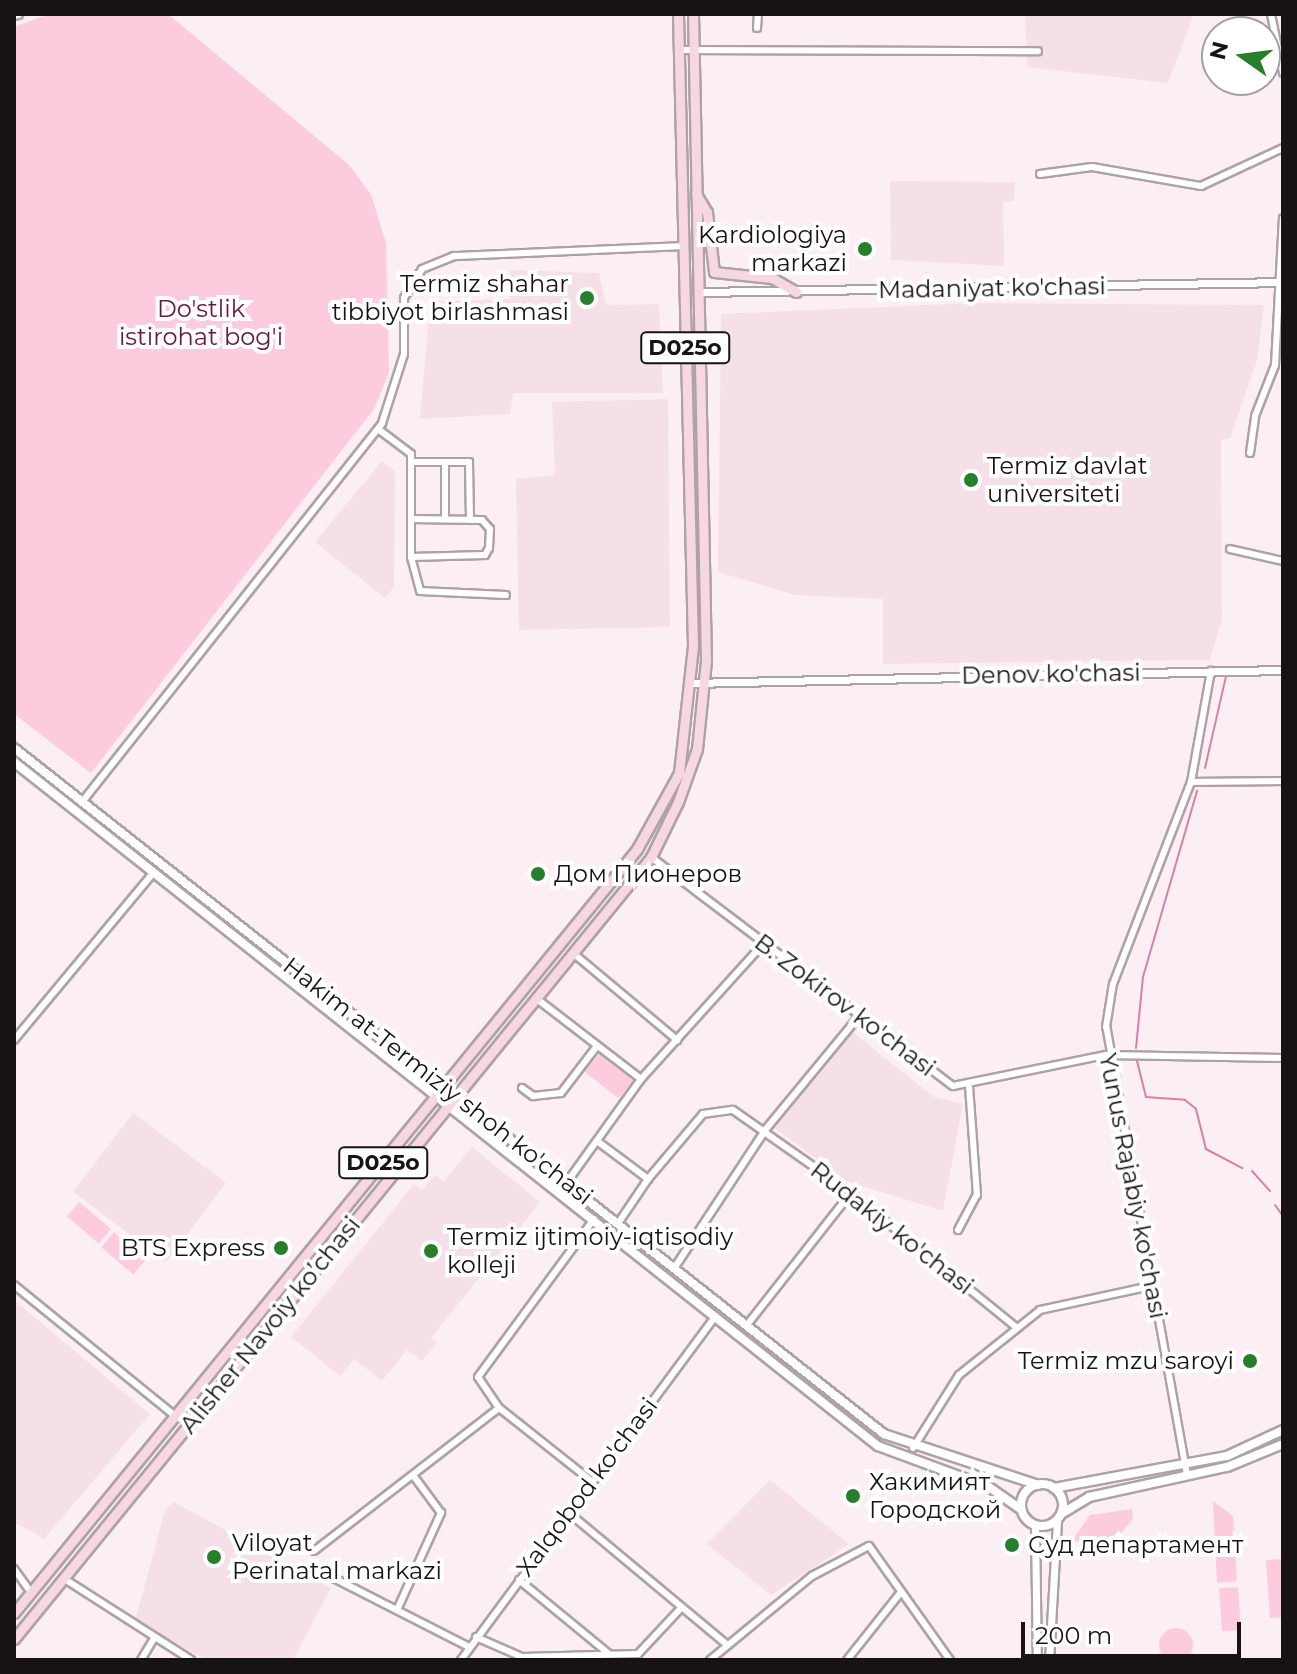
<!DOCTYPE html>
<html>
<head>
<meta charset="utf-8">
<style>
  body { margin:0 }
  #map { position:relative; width:1297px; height:1674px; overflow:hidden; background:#fceff3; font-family:Montserrat,sans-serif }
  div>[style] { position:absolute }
  .built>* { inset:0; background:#f5e0e7; transform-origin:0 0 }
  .green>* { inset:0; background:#fcccde; transform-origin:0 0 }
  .round { border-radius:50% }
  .stream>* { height:2px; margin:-1px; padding:0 1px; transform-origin:1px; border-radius:1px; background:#da7fa5 }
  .roads { filter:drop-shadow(2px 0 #aea2a7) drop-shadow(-2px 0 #aea2a7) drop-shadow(0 2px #aea2a7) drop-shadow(0 -2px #aea2a7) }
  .minor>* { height:6px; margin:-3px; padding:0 3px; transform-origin:3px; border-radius:3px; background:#fff }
  .tertiary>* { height:7px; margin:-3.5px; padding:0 3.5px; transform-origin:3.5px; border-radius:3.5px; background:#fff }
  .secondary>* { height:8px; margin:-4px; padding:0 4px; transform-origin:4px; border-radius:4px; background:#fff }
  .secondary>.ring { margin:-4px; padding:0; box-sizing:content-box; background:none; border:8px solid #fff; border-radius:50% }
  .primary>* { height:9px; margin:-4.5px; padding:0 4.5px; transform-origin:4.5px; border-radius:4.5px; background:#f6d7e2 }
  .dots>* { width:22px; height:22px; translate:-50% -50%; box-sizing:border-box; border:4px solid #fff; border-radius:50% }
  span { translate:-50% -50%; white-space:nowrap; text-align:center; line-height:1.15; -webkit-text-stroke:8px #fff; paint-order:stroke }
  .shield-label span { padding:2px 6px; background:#fff; border:2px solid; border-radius:6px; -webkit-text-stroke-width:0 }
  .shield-label { font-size:22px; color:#171314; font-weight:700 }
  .poi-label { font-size:24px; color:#171314 }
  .right { translate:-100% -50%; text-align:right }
  .left { translate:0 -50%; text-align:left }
  .street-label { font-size:24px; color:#171314 }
  .park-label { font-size:24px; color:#691741 }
  .frame { position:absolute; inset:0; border:16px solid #171314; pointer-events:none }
  .north { position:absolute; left:1201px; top:16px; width:80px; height:80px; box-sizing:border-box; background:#fff; border:2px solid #a2a1a1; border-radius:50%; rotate:284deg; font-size:22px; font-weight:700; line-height:32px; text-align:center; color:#171314 }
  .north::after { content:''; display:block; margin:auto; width:28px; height:36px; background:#277f2d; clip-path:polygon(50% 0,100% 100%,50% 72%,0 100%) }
  .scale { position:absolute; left:1021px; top:1622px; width:220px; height:36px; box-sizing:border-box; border:4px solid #171314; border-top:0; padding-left:10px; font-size:24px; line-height:28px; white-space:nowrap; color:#171314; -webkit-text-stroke:6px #fff; paint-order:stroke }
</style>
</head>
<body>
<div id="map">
  <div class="built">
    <i style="clip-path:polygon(1025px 14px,1194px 14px,1168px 83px,1027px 67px)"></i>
    <i style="clip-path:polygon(890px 181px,1015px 182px,1014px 201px,1003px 202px,1004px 266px,891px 260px)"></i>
    <i style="clip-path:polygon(510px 270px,599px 273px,606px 305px,659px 304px,663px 393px,513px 393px,510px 414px,420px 419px,430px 302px,509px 299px)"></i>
    <i style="clip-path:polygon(975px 303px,1264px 305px,1257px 361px,1230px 438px,1221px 440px,1222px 619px,1210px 660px,883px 664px,883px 599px,795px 595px,718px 572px,721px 314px)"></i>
    <i style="clip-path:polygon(668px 399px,670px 627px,519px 630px,516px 479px,555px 475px,552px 402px)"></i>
    <i style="clip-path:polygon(382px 461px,395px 471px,394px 587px,385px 598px,315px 542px)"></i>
    <i style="clip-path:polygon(851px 1031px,934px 1097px,963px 1104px,943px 1211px,846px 1181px,775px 1128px)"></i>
    <i style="left:133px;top:1113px;width:116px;height:99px;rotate:37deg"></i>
    <i style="clip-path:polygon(472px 1147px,540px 1202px,431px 1338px,437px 1343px,422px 1361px,407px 1350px,382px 1381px,354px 1359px,340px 1376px,291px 1337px,414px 1184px,422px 1190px,435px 1175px,444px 1181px)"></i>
    <i style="clip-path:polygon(14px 1300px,150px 1414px,44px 1539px,14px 1522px)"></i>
    <i style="clip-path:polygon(770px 1480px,849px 1544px,771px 1595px,707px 1544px)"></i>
    <i style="clip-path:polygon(174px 1502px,331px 1588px,293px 1660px,207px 1660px,135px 1621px,165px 1510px)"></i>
  </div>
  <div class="green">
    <i style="clip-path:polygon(49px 14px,168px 14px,349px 165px,371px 194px,386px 243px,389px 372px,374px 409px,91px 773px,14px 714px,14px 27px)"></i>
    <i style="left:599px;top:1054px;width:43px;height:23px;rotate:38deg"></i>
    <i style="left:79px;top:1202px;width:42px;height:19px;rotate:40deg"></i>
    <i style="left:114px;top:1232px;width:42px;height:20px;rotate:40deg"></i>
    <i style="clip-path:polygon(1213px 1501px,1233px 1516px,1237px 1581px,1217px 1583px)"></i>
    <i style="clip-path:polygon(1132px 1509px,1133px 1519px,1115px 1540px,1071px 1542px,1090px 1515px)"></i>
    <i style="clip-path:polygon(1283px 1559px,1283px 1617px,1270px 1618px,1266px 1560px)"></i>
    <i style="left:1238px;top:1587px;width:43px;height:19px;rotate:86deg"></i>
    <i class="round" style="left:1159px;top:1628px;width:34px;height:34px"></i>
  </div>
  <div class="stream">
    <i style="left:1205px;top:768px;width:94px;rotate:-77.1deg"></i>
    <i style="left:1136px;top:1048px;width:71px;rotate:-84.4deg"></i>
    <i style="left:1143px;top:977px;width:194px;rotate:-73.8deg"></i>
    <i style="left:1137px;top:1061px;width:37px;rotate:76deg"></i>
    <i style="left:1146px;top:1097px;width:39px;rotate:4deg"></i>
    <i style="left:1185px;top:1100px;width:14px;rotate:39deg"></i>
    <i style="left:1196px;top:1109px;width:41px;rotate:76deg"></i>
    <i style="left:1206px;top:1149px;width:41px;rotate:27.8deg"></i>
    <i style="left:1252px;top:1171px;width:27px;rotate:48deg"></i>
    <i style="left:1275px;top:1205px;width:14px;rotate:54deg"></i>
  </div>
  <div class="roads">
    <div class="minor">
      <i style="left:1271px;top:14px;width:60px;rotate:78.5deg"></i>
      <i style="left:757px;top:28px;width:14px;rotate:-86deg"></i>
      <i style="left:679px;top:50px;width:359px;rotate:0.2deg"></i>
      <i style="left:1040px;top:174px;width:52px;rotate:-7.7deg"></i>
      <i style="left:1092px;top:167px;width:111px;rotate:9.9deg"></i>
      <i style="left:1201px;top:186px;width:90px;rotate:-24.9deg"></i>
      <i style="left:378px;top:429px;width:41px;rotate:37.1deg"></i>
      <i style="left:411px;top:454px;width:103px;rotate:90deg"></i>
      <i style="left:411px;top:557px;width:74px;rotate:-1.5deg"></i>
      <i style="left:485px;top:555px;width:8px;rotate:-60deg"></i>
      <i style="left:489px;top:548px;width:19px;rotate:-87deg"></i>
      <i style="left:490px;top:529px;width:12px;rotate:-132deg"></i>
      <i style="left:482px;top:520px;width:71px;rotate:-179.2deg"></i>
      <i style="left:1250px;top:453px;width:37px;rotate:-82deg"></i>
      <i style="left:1255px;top:416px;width:55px;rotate:-68.6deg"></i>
      <i style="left:1275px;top:365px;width:147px;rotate:-86.9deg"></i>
      <i style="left:411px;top:462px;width:58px"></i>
      <i style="left:469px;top:462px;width:58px;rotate:89deg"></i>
      <i style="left:445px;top:464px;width:55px;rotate:90deg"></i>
      <i style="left:1230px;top:549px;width:54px;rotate:12.8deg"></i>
      <i style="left:411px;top:557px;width:35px;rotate:75deg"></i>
      <i style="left:420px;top:591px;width:86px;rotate:2.7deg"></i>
      <i style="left:1191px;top:782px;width:92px;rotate:-0.6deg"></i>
      <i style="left:82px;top:802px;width:483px;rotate:-51.6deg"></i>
      <i style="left:382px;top:423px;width:72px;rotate:-72.3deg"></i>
      <i style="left:404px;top:354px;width:56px;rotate:-90deg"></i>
      <i style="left:404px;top:298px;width:34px;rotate:-58deg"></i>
      <i style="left:422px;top:269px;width:35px;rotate:-22deg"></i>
      <i style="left:454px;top:256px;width:227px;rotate:-2.5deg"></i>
      <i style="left:651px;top:857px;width:379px;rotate:37.2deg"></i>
      <i style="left:953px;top:1086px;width:156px;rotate:-11.5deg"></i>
      <i style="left:1106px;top:1055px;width:177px;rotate:1deg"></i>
      <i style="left:573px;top:953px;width:136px;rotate:39.9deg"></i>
      <i style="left:537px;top:999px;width:131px;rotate:37.6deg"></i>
      <i style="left:641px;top:1079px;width:127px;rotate:125.7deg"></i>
      <i style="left:14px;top:1040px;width:217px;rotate:-50.2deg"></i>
      <i style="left:641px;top:1079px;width:183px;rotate:-47.9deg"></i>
      <i style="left:522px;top:1088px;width:14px;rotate:36deg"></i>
      <i style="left:533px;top:1096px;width:28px;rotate:-6deg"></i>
      <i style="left:561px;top:1093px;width:59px;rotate:-52.5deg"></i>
      <i style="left:597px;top:1141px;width:64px;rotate:36.7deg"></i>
      <i style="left:648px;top:1179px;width:52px;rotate:124deg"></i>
      <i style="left:648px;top:1179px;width:85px;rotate:-49.8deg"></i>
      <i style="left:703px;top:1114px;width:30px;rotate:-8deg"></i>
      <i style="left:733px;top:1110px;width:144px;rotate:35.1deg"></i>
      <i style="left:851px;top:1193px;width:214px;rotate:39.1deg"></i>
      <i style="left:958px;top:1230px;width:40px;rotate:-62deg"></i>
      <i style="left:977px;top:1195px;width:108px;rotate:-94.2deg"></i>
      <i style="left:675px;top:1267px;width:165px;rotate:-56.6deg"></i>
      <i style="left:766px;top:1129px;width:146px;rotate:-50.5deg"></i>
      <i style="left:14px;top:1285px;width:206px;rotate:39.1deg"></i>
      <i style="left:747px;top:1325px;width:168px;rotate:-51.8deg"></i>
      <i style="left:913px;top:1448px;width:86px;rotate:-57.8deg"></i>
      <i style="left:959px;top:1375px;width:104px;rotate:-38.7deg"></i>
      <i style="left:1040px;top:1310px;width:114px;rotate:-12.2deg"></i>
      <i style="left:1187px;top:1475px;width:455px;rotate:-100.2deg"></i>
      <i style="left:1106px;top:1027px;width:44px;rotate:-80.8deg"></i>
      <i style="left:1113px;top:984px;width:217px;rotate:-68.9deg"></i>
      <i style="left:1191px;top:782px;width:113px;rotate:-79.8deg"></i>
      <i style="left:590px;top:1480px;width:116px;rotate:-141.6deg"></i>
      <i style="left:499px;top:1408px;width:37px;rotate:-124deg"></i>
      <i style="left:478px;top:1377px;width:196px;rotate:-53.7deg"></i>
      <i style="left:569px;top:1513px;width:204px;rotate:39.8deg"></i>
      <i style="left:314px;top:1551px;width:234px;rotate:-37.7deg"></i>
      <i style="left:14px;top:1569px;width:29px;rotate:54deg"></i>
      <i style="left:318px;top:1570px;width:169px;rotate:27deg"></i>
      <i style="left:63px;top:1578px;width:152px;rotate:32.6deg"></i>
      <i style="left:519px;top:1580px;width:117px;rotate:39.4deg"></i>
      <i style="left:397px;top:1610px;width:107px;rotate:-65.6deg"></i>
      <i style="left:441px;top:1513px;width:47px;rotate:-126.4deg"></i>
      <i style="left:476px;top:1637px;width:50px;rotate:23.5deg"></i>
      <i style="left:522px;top:1657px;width:116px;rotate:-1.5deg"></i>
      <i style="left:638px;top:1654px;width:63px;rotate:-46.9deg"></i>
      <i style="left:141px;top:1660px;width:23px;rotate:-59deg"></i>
      <i style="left:461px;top:1660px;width:428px;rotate:-53.5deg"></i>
      <i style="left:710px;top:1660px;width:132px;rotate:-39.5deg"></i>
      <i style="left:812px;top:1576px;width:64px;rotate:-27.8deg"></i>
      <i style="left:869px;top:1546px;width:140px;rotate:54.6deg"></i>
      <i style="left:847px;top:1660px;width:87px;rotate:-51.5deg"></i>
    </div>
    <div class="tertiary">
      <i style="left:14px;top:15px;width:4px;rotate:-14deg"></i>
      <i style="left:701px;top:292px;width:582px;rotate:-0.98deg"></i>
      <i style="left:691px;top:683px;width:592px;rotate:-1.26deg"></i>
      <i style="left:1035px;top:1525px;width:135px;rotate:89.2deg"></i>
      <i style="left:1049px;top:1660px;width:140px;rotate:-86.7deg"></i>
    </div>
    <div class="secondary">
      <i style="left:14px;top:748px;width:1108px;rotate:38.26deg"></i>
      <i style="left:884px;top:1434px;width:162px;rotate:18.3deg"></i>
      <i style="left:14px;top:762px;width:1102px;rotate:38.37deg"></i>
      <i style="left:878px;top:1446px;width:118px;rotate:20.3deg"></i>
      <i style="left:989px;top:1487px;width:39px;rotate:35deg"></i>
      <i class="ring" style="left:1021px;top:1484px;width:34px;height:34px"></i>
      <i style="left:1054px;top:1488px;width:176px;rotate:-10.5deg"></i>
      <i style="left:1227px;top:1456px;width:62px;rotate:-24.9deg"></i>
      <i style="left:1061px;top:1514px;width:33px;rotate:-31deg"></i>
      <i style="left:1089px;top:1497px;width:141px;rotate:-12.3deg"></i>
      <i style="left:1227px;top:1467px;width:61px;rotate:-22.3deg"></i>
    </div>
    <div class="primary">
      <i style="left:696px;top:194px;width:21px;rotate:59deg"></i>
      <i style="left:707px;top:212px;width:60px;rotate:83.3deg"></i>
      <i style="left:714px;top:272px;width:58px;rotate:5.9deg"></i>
      <i style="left:772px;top:278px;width:28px;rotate:30deg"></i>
      <i style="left:14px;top:1613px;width:986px;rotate:-50.8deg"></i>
      <i style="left:637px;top:849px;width:87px;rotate:-61.1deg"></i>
      <i style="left:679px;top:773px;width:128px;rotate:-83.7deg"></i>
      <i style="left:693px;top:646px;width:632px;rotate:-91.36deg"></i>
      <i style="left:14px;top:1639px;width:1009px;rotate:-50.83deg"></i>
      <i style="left:651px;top:857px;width:61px;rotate:-63.9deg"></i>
      <i style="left:678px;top:802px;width:56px;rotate:-70.3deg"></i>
      <i style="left:697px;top:749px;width:88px;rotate:-84.2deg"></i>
      <i style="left:706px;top:661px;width:647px;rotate:-91.15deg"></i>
    </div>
  </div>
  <div class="dots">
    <i style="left:865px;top:249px;background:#277f2d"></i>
    <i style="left:587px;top:298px;background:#277f2d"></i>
    <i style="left:971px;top:480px;background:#277f2d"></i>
    <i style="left:538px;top:874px;background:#277f2d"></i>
    <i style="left:281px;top:1248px;background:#277f2d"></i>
    <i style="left:431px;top:1251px;background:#277f2d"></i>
    <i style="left:1250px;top:1361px;background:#277f2d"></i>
    <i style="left:853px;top:1496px;background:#277f2d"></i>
    <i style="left:1012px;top:1545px;background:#277f2d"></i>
    <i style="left:214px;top:1557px;background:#277f2d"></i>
  </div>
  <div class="shield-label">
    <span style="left:685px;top:348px">D025o</span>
    <span style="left:383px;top:1163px">D025o</span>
  </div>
  <div class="poi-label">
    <span class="right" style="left:847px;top:249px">Kardiologiya<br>markazi</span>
    <span class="right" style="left:569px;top:298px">Termiz shahar<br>tibbiyot birlashmasi</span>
    <span class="left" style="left:987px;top:480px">Termiz davlat<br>universiteti</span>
    <span class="left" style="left:554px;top:874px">Дом Пионеров</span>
    <span class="left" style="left:447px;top:1251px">Termiz ijtimoiy-iqtisodiy<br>kolleji</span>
    <span class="right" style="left:265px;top:1248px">BTS Express</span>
    <span class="right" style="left:1234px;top:1361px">Termiz mzu saroyi</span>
    <span class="left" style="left:869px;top:1496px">Хакимият<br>Городской</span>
    <span class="left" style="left:232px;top:1557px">Viloyat<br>Perinatal markazi</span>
    <span class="left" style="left:1028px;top:1545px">Суд департамент</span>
  </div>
  <div class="street-label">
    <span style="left:992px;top:288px;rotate:-1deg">Madaniyat ko'chasi</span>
    <span style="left:1051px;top:674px;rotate:-1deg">Denov ko'chasi</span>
    <span style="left:845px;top:1005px;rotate:37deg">B. Zokirov ko'chasi</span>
    <span style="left:438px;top:1081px;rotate:38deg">Hakim at-Termiziy shoh ko'chasi</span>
    <span style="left:1133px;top:1186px;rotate:79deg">Yunus Rajabiy ko'chasi</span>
    <span style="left:892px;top:1228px;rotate:38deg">Rudakiy ko'chasi</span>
    <span style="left:270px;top:1325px;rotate:-51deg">Alisher Navoiy ko’chasi</span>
    <span style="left:587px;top:1487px;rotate:-53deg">Xalqobod ko'chasi</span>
  </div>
  <div class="park-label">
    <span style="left:201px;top:323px">Do'stlik<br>istirohat bog'i</span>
  </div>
  <div class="frame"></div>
  <div class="north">N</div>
  <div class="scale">200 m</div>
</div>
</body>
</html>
